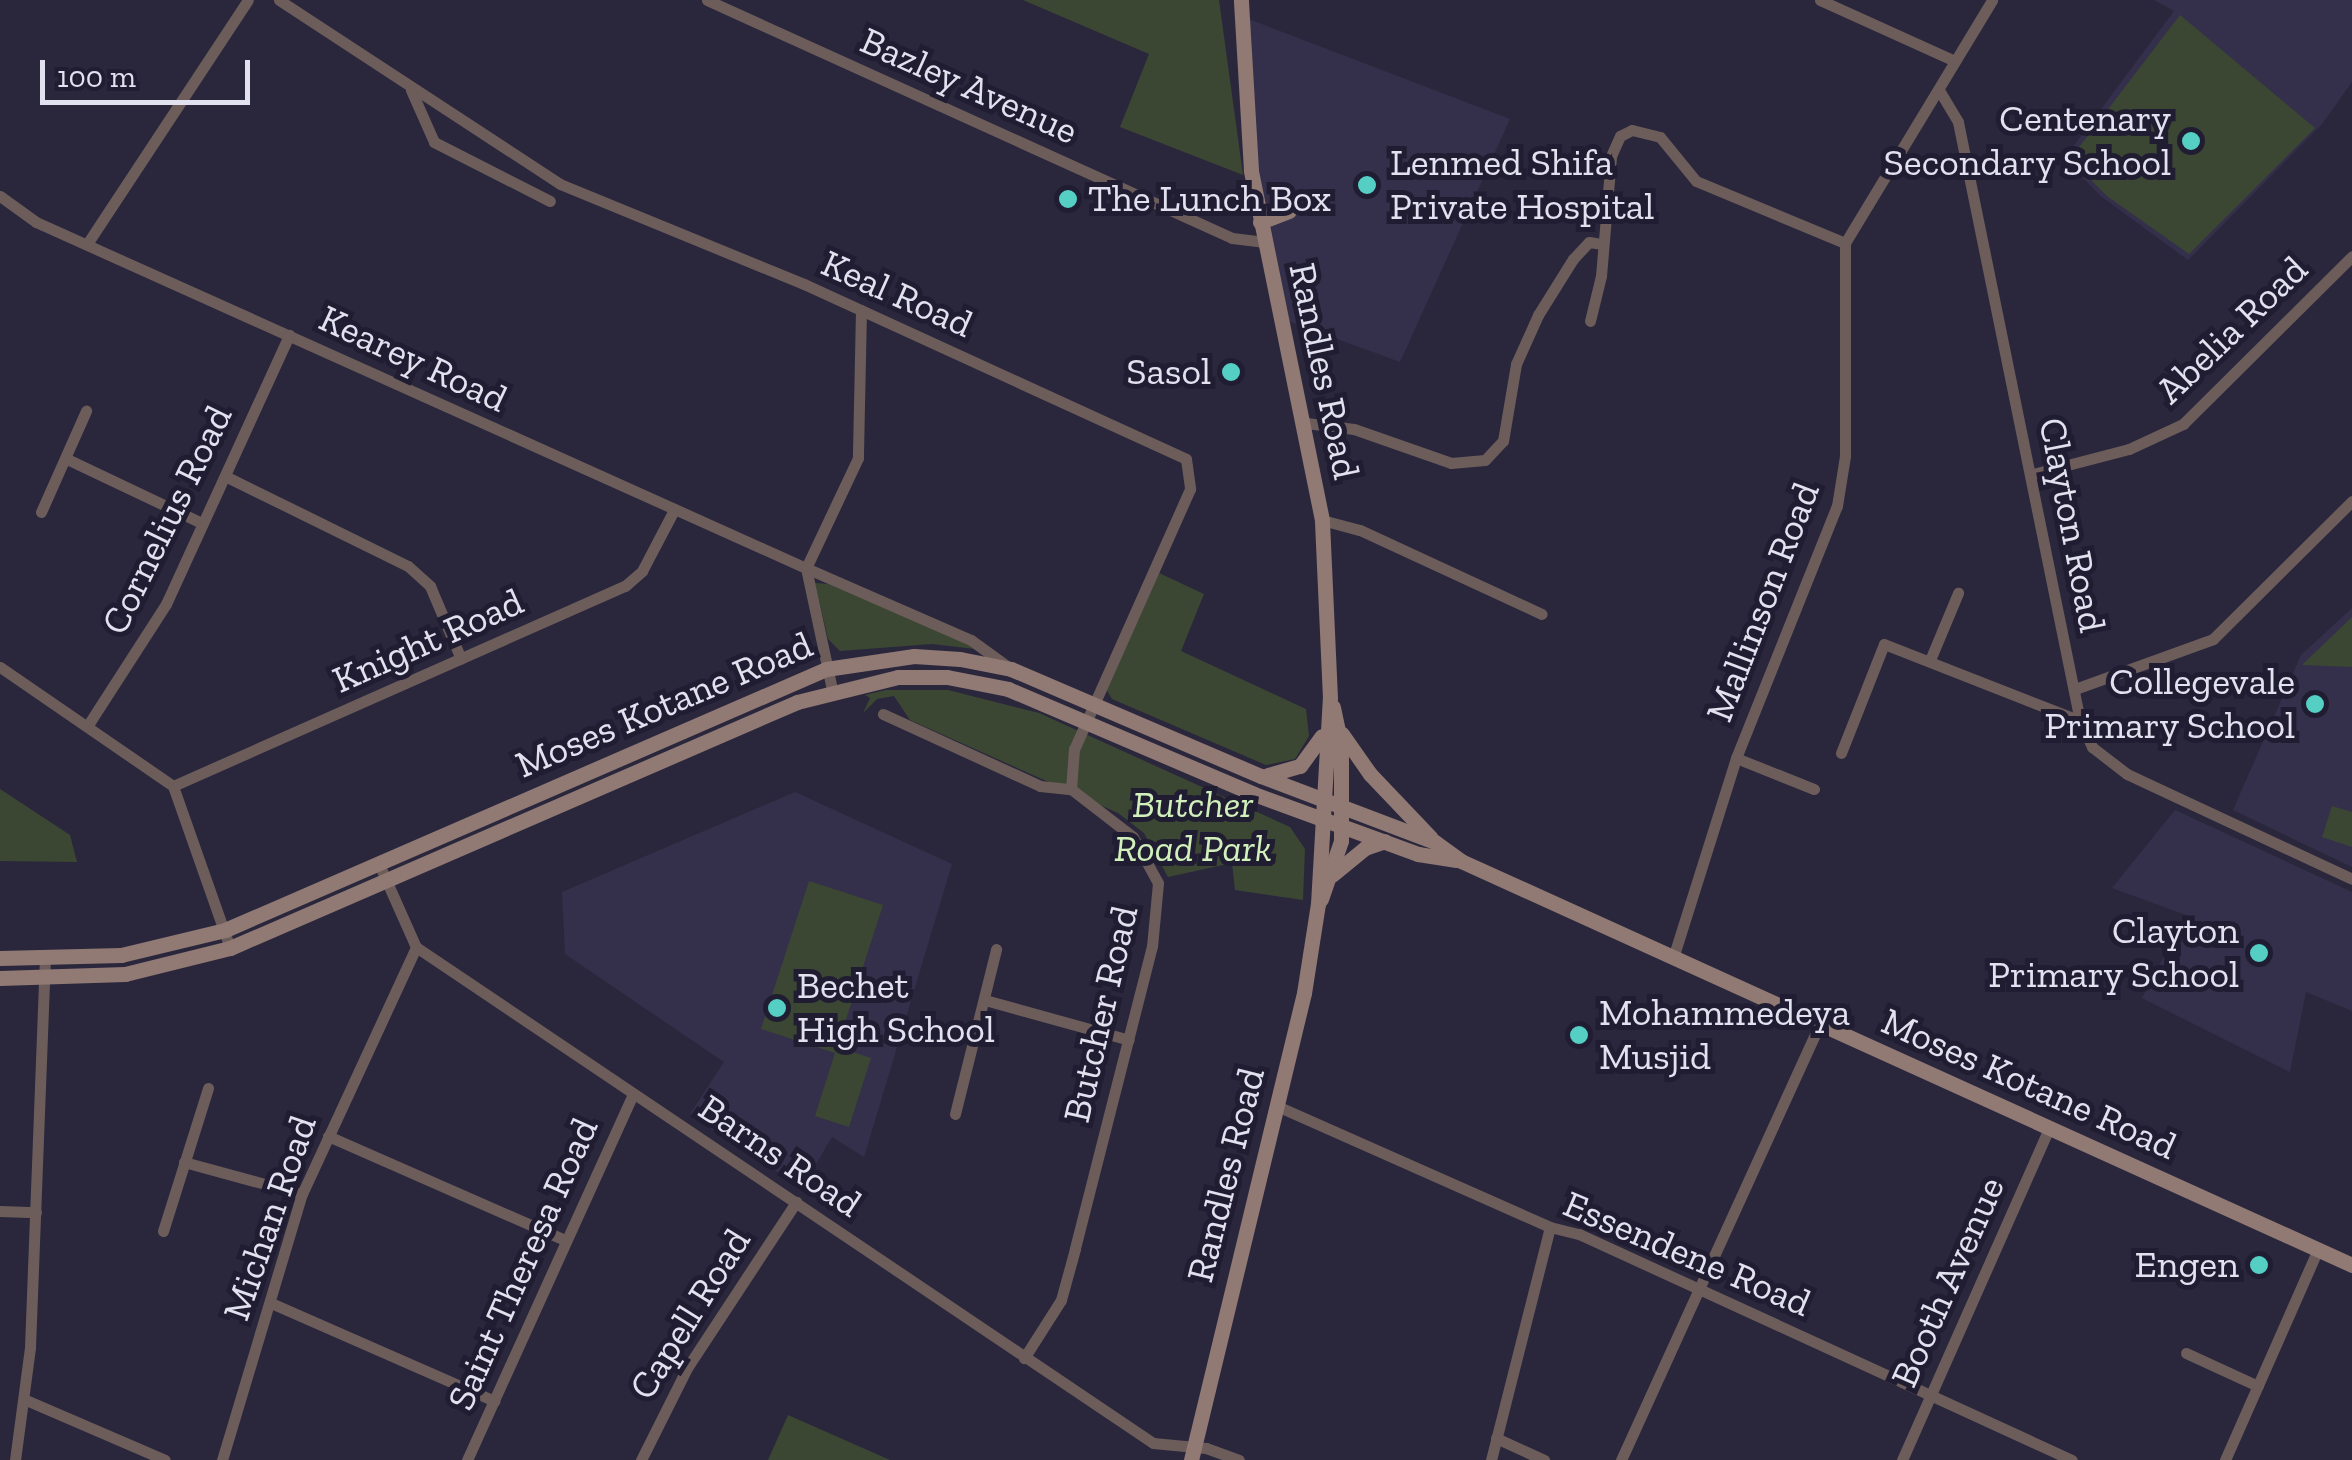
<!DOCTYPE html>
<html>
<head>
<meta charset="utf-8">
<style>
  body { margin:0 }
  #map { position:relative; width:2352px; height:1460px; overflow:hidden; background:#2a273d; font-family:"Zilla Slab",serif }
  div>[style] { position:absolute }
  .built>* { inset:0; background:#34304b }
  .green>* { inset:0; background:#3b4732 }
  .street>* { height:11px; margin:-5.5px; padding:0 5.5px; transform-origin:5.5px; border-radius:5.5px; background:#6c5d5a }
  .secondary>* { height:15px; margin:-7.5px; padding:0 7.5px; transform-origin:7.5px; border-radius:7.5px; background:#917974 }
  .dots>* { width:28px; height:28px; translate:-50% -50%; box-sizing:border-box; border:5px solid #201d32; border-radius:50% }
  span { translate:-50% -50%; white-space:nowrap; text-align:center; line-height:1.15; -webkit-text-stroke:10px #201d32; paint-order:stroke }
  .street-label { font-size:38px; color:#e2e1ef }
  .poi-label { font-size:38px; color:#e2e1ef }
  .right { translate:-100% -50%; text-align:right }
  .left { translate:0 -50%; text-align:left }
  .park-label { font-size:38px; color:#d1f0bc; font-style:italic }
  .scale { position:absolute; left:40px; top:60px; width:210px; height:45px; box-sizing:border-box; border:5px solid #e2e1ef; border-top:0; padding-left:12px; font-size:30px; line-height:35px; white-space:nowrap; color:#e2e1ef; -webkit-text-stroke:8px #201d32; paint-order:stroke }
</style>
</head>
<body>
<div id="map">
  <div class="built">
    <i style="clip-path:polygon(2154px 0,2352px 0,2352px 82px,2322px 124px,2188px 260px,2102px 197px,2064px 159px,2174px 11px)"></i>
    <i style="clip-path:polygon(1238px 15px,1510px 119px,1400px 362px,1283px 319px,1251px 170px)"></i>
    <i style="clip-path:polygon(2352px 608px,2352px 867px,2233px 810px,2301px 655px)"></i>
    <i style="clip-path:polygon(795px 792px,952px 864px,864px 1157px,832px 1137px,800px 1191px,744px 1144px,731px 1143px,690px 1114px,724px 1062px,565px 954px,562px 892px)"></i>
    <i style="clip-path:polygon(2175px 810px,2352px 892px,2352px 1011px,2306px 992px,2290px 1072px,2142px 998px,2186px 915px,2112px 888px)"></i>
  </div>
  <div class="green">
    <i style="clip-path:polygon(1023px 0,1219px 0,1243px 175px,1120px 127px,1149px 54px)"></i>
    <i style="clip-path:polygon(2180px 15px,2315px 128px,2189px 254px,2107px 196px,2070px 159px)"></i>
    <i style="clip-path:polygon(1159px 573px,1204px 594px,1181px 651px,1306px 709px,1309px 736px,1295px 759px,1266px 765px,1112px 699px,1106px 689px)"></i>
    <i style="clip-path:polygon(815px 583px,828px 584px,984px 650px,932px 644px,840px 651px,828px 639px)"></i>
    <i style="clip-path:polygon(2352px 617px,2352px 667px,2302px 665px)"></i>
    <i style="clip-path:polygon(886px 690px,948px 690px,1039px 713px,1290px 827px,1305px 849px,1303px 900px,1235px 890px,1232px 863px,1168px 877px,1144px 833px,1118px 813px,910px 720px,894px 696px,877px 699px,863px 713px,870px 698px,865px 695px)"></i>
    <i style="clip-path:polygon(0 789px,70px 835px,77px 862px,0 861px)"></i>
    <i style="clip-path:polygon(2332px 806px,2352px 812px,2352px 847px,2322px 837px)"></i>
    <i style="clip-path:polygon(809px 881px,883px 905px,837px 1047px,871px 1058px,849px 1127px,815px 1116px,835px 1053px,761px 1029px)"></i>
    <i style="clip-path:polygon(788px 1415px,890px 1460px,768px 1460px)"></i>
  </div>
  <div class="street">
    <i style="left:279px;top:0;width:336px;rotate:33.2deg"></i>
    <i style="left:560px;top:184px;width:264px;rotate:22.3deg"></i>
    <i style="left:804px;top:284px;width:420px;rotate:24.6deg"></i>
    <i style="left:1186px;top:459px;width:30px;rotate:82deg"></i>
    <i style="left:1190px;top:489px;width:285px;rotate:114deg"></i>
    <i style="left:1074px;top:749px;width:40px;rotate:94.3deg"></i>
    <i style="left:707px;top:0;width:576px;rotate:24.39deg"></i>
    <i style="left:1232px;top:238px;width:31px;rotate:7deg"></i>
    <i style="left:1820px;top:0;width:148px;rotate:24.3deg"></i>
    <i style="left:411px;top:90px;width:57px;rotate:66.1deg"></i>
    <i style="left:434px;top:142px;width:130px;rotate:27deg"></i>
    <i style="left:1939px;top:90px;width:37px;rotate:59deg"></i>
    <i style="left:1958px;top:122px;width:611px;rotate:78.49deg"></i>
    <i style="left:2080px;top:721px;width:29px;rotate:65deg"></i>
    <i style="left:2092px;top:747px;width:44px;rotate:37.6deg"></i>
    <i style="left:2127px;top:774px;width:248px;rotate:25deg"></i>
    <i style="left:0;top:196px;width:44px;rotate:35.8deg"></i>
    <i style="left:36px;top:222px;width:844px;rotate:24.2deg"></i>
    <i style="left:806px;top:568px;width:124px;rotate:77.9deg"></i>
    <i style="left:87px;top:244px;width:292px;rotate:-56.6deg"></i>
    <i style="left:861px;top:310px;width:148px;rotate:91.2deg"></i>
    <i style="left:858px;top:458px;width:122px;rotate:115.3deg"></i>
    <i style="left:806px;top:568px;width:180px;rotate:23.6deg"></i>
    <i style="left:971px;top:640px;width:49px;rotate:35.9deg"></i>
    <i style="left:1590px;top:321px;width:46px;rotate:-76.3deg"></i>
    <i style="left:1601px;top:276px;width:120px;rotate:-85.2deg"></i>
    <i style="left:1611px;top:156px;width:22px;rotate:-66deg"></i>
    <i style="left:1620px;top:136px;width:13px;rotate:-27deg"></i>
    <i style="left:1632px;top:130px;width:29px;rotate:14deg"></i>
    <i style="left:1660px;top:137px;width:57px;rotate:50.7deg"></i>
    <i style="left:1696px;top:181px;width:161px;rotate:22.6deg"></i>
    <i style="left:1306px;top:423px;width:48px;rotate:7.1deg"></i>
    <i style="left:1354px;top:429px;width:103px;rotate:19.3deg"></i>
    <i style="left:1451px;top:463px;width:34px;rotate:-5deg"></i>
    <i style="left:1485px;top:460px;width:26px;rotate:-47deg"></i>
    <i style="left:1503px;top:441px;width:78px;rotate:-80.4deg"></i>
    <i style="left:1516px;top:364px;width:54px;rotate:-65.8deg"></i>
    <i style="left:1538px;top:315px;width:66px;rotate:-58deg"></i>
    <i style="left:1573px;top:259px;width:23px;rotate:-47deg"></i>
    <i style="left:1589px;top:242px;width:12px;rotate:9deg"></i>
    <i style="left:67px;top:459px;width:149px;rotate:25.4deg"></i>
    <i style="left:2033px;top:474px;width:99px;rotate:-14.6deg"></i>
    <i style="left:2129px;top:449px;width:60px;rotate:-24.8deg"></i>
    <i style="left:2183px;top:424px;width:238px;rotate:-44.8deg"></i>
    <i style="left:225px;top:476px;width:204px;rotate:26.2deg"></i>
    <i style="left:408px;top:566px;width:30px;rotate:42deg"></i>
    <i style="left:430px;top:586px;width:79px;rotate:67deg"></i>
    <i style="left:41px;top:512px;width:111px;rotate:-66deg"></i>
    <i style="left:1322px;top:520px;width:39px;rotate:15deg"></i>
    <i style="left:1360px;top:530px;width:200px;rotate:24.8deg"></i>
    <i style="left:1930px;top:660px;width:73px;rotate:-67.3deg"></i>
    <i style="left:0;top:667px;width:210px;rotate:34.5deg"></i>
    <i style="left:173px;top:786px;width:172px;rotate:70.6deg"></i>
    <i style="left:2075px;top:689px;width:147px;rotate:-19.9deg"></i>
    <i style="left:2213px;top:639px;width:196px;rotate:-44.8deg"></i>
    <i style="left:883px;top:714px;width:173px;rotate:24.6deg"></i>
    <i style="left:1040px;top:786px;width:31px;rotate:6deg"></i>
    <i style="left:1071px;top:789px;width:78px;rotate:37.7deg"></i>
    <i style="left:1133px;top:837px;width:52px;rotate:61.5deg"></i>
    <i style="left:1158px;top:883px;width:63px;rotate:95.4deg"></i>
    <i style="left:1152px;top:946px;width:313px;rotate:104.3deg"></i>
    <i style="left:1075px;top:1249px;width:53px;rotate:105.4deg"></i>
    <i style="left:1061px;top:1300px;width:69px;rotate:122.5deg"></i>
    <i style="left:88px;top:725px;width:144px;rotate:-57.2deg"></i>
    <i style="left:166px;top:604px;width:296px;rotate:-65.4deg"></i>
    <i style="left:1841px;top:753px;width:117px;rotate:-68.5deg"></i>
    <i style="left:1884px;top:644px;width:211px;rotate:21.4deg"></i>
    <i style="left:1736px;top:758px;width:84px;rotate:21.7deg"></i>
    <i style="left:173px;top:786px;width:494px;rotate:-23.9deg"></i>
    <i style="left:625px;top:586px;width:23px;rotate:-41deg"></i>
    <i style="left:642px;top:571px;width:67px;rotate:-62.3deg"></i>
    <i style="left:379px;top:864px;width:91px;rotate:66deg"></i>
    <i style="left:416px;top:947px;width:888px;rotate:33.94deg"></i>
    <i style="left:1153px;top:1443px;width:53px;rotate:5.4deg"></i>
    <i style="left:1206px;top:1448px;width:35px;rotate:20deg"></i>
    <i style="left:1673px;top:958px;width:210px;rotate:-72.5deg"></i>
    <i style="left:1736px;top:758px;width:271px;rotate:-68.2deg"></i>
    <i style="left:1837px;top:506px;width:51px;rotate:-80.9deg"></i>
    <i style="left:1845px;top:456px;width:213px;rotate:-90deg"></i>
    <i style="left:1845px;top:243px;width:284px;rotate:-58.8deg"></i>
    <i style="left:985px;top:1000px;width:149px;rotate:15.5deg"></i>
    <i style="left:1277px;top:1106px;width:299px;rotate:23.9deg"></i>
    <i style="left:1550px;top:1227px;width:30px;rotate:14deg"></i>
    <i style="left:1579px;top:1234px;width:542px;rotate:24.63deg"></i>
    <i style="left:955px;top:1114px;width:170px;rotate:-76deg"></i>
    <i style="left:328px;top:1136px;width:259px;rotate:23.7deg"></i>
    <i style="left:184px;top:1162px;width:122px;rotate:15.2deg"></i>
    <i style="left:0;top:1211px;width:36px;rotate:2deg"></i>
    <i style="left:163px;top:1231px;width:150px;rotate:-72.5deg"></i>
    <i style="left:271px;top:1303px;width:244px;rotate:23.7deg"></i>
    <i style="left:2186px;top:1353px;width:79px;rotate:24.6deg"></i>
    <i style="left:26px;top:1400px;width:151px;rotate:23.3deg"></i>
    <i style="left:1496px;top:1438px;width:53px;rotate:24.6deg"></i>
    <i style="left:15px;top:1460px;width:114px;rotate:-82.4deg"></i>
    <i style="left:30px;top:1347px;width:387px;rotate:-87.8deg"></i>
    <i style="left:222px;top:1460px;width:278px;rotate:-73.3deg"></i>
    <i style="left:302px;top:1194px;width:272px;rotate:-65.2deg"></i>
    <i style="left:467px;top:1460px;width:402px;rotate:-65.6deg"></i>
    <i style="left:641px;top:1460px;width:103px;rotate:-63.4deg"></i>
    <i style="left:687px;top:1368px;width:199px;rotate:-56.7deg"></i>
    <i style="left:1491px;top:1460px;width:240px;rotate:-75.8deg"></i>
    <i style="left:1621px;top:1460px;width:479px;rotate:-65.5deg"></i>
    <i style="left:1902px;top:1460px;width:362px;rotate:-66.1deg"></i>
    <i style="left:2225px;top:1460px;width:231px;rotate:-66.2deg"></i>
  </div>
  <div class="secondary">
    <i style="left:1260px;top:222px;width:31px;rotate:-21deg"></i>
    <i style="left:1342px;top:734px;width:49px;rotate:55deg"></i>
    <i style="left:1370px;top:774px;width:88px;rotate:46.4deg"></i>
    <i style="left:1268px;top:775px;width:33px;rotate:-16deg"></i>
    <i style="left:1300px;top:766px;width:37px;rotate:-54deg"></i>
    <i style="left:1332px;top:875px;width:43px;rotate:-39.3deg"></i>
    <i style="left:1365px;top:848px;width:21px;rotate:-19deg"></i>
    <i style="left:1321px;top:899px;width:61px;rotate:-71deg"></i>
    <i style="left:1341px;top:841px;width:96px;rotate:-90deg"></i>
    <i style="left:1341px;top:745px;width:39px;rotate:-102deg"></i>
    <i style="left:0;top:958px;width:121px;rotate:-1.4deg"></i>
    <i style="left:121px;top:955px;width:107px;rotate:-13.5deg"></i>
    <i style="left:225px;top:930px;width:655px;rotate:-23.47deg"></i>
    <i style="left:826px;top:669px;width:89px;rotate:-8.4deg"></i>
    <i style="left:914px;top:656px;width:46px;rotate:3.7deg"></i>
    <i style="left:960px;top:659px;width:52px;rotate:11.1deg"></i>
    <i style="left:1011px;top:669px;width:272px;rotate:23.2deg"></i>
    <i style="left:1261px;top:776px;width:186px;rotate:20.8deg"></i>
    <i style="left:1435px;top:842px;width:32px;rotate:36deg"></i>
    <i style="left:1461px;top:861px;width:978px;rotate:24.39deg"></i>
    <i style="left:0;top:978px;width:125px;rotate:-1.8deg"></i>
    <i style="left:125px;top:974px;width:108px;rotate:-13.9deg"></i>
    <i style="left:230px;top:948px;width:618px;rotate:-23.45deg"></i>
    <i style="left:797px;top:702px;width:104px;rotate:-13.9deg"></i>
    <i style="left:898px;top:677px;width:49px"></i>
    <i style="left:947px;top:677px;width:62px;rotate:11.1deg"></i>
    <i style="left:1008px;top:689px;width:267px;rotate:23.1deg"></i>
    <i style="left:1254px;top:794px;width:175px;rotate:20.1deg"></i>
    <i style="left:1418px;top:854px;width:39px;rotate:9deg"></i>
    <i style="left:1191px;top:1460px;width:480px;rotate:-76.4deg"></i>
    <i style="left:1304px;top:993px;width:90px;rotate:-81.1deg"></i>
    <i style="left:1318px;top:904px;width:206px;rotate:-86.7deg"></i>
    <i style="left:1330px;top:698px;width:178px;rotate:-92.6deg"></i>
    <i style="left:1322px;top:520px;width:357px;rotate:-101.5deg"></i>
    <i style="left:1251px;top:170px;width:170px;rotate:-93.4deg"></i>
  </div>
  <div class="dots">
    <i style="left:2191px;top:141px;background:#55cec4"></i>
    <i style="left:1367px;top:185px;background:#55cec4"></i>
    <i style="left:1068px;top:199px;background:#55cec4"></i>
    <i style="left:1231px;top:372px;background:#55cec4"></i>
    <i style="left:2315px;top:704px;background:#55cec4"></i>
    <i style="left:2259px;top:953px;background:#55cec4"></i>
    <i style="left:777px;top:1008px;background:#55cec4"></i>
    <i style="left:1579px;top:1035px;background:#55cec4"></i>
    <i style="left:2259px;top:1265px;background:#55cec4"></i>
  </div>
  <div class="street-label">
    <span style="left:969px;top:86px;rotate:24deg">Bazley Avenue</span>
    <span style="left:897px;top:294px;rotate:24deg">Keal Road</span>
    <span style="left:2232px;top:330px;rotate:-44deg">Abelia Road</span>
    <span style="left:413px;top:359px;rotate:25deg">Kearey Road</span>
    <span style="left:1324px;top:371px;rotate:78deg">Randles Road</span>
    <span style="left:167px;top:520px;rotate:-64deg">Cornelius Road</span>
    <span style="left:2072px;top:525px;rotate:79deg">Clayton Road</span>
    <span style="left:1763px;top:602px;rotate:-69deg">Mallinson Road</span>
    <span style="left:428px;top:641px;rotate:-24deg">Knight Road</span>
    <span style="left:664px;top:705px;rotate:-23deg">Moses Kotane Road</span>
    <span style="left:1101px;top:1014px;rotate:-77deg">Butcher Road</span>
    <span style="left:2029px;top:1084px;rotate:24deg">Moses Kotane Road</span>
    <span style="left:780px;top:1156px;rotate:34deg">Barns Road</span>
    <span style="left:1226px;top:1175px;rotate:-76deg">Randles Road</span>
    <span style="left:270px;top:1218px;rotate:-71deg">Michan Road</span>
    <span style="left:1687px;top:1254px;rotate:23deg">Essendene Road</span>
    <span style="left:523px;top:1264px;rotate:-66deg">Saint Theresa Road</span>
    <span style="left:1948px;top:1282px;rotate:-66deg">Booth Avenue</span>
    <span style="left:690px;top:1314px;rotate:-58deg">Capell Road</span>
  </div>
  <div class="poi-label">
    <span class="right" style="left:2171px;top:141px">Centenary<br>Secondary School</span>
    <span class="left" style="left:1390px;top:185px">Lenmed Shifa<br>Private Hospital</span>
    <span class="left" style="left:1088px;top:199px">The Lunch Box</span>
    <span class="right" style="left:1211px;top:372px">Sasol</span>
    <span class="right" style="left:2295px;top:704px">Collegevale<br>Primary School</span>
    <span class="right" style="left:2239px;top:953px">Clayton<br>Primary School</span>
    <span class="left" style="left:797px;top:1008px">Bechet<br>High School</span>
    <span class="left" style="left:1599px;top:1035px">Mohammedeya<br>Musjid</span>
    <span class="right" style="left:2239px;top:1265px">Engen</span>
  </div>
  <div class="park-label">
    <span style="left:1193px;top:827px">Butcher<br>Road Park</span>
  </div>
  <div class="scale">100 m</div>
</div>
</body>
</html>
